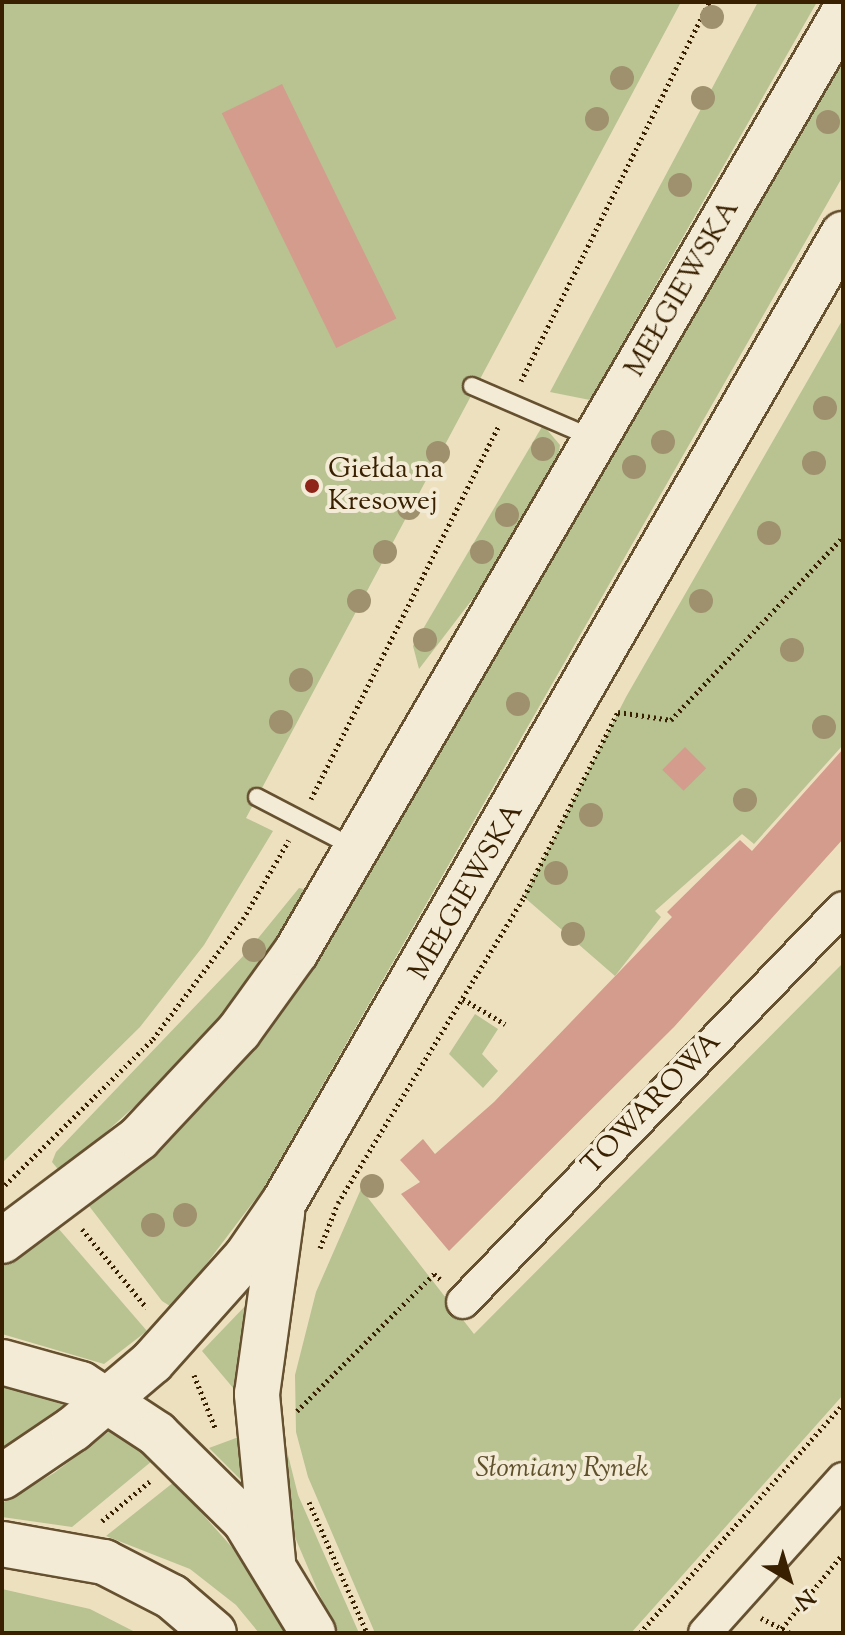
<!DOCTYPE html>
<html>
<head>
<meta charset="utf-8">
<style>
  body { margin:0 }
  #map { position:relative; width:845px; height:1635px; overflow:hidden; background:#ede0bf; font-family:"Sorts Mill Goudy",serif }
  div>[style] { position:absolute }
  .green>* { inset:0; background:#b9c291 }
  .building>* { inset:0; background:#d49c8d; transform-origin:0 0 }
  .path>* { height:5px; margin-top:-2.5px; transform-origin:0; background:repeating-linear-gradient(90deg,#382000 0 2px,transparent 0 6px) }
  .roads { filter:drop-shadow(2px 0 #655030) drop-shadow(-2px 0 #655030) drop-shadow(0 2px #655030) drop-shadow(0 -2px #655030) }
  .lane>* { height:16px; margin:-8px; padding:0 8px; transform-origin:8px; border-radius:8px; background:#f3ebd5 }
  .street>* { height:32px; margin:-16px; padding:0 16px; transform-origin:16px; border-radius:16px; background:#f3ebd5 }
  .secondary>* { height:44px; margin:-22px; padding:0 22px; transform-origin:22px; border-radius:22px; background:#f3ebd5 }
  .trees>* { width:24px; height:24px; margin:-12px; border-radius:50%; background:#9f916e }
  .dots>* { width:22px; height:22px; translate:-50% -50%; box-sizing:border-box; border:4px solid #f3ebd5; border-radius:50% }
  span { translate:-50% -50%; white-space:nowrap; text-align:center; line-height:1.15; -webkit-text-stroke:8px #f3ebd5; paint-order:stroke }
  .street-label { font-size:28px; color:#382000 }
  .poi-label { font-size:28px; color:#382000 }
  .left { translate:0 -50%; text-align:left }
  .park-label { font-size:28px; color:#5f512c; font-style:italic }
  .frame { position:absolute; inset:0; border:4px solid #382000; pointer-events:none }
  .north { position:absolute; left:749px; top:1539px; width:80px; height:80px; -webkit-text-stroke:6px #f3ebd5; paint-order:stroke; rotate:142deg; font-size:22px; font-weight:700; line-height:32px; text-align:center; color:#382000 }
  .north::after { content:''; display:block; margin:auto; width:28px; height:36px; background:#382000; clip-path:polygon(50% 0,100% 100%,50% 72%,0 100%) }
</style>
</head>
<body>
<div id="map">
  <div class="green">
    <i style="clip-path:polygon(2px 2px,681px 2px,246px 818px,273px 831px,204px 945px,140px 1027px,2px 1163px)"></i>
    <i style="clip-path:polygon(758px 2px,817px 2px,590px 400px,550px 392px)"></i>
    <i style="clip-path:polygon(843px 62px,843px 176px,263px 1189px,173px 1308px,162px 1301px,86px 1202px,192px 1113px,274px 1021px,358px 891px)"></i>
    <i style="clip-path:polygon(843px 319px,843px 745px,754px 844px,742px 834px,655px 911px,661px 917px,615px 976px,524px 897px,626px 697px)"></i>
    <i style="clip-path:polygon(543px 425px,560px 445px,557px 465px,494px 571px,419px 669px,413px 646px)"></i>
    <i style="clip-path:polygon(299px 888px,308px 890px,281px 938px,190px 1056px,61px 1173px,52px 1162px,56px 1152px,246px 953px)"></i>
    <i style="clip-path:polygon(843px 963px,843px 1395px,631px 1633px,375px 1633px,308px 1477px,296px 1432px,295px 1375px,316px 1292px,361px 1189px,474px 1334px)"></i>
    <i style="clip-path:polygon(475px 1014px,498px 1029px,482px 1054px,498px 1071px,483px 1088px,449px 1054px)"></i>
    <i style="clip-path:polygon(58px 1228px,147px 1331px,104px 1364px,2px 1334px,2px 1265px)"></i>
    <i style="clip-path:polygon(249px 1302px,240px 1347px,239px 1395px,202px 1351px)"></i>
    <i style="clip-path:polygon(2px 1387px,17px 1389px,64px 1405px,2px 1448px)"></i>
    <i style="clip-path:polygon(111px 1430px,152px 1461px,72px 1527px,2px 1517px,2px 1503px,54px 1473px)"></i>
    <i style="clip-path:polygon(282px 1431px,298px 1495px,359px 1633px,336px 1633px,294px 1535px,281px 1484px)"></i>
    <i style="clip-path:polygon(244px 1435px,249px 1488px,209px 1448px)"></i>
    <i style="clip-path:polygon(174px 1482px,238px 1554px,285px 1633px,259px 1633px,236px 1605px,190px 1569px,106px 1536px)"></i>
    <i style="clip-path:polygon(2px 1589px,90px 1609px,137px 1633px,2px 1633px)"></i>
  </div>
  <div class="building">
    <i style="left:282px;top:84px;width:261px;height:67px;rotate:64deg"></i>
    <i style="left:685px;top:747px;width:30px;height:32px;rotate:45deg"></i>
    <i style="clip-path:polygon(843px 749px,843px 839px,674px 1027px,449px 1251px,401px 1194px,420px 1182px,400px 1160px,423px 1139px,435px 1154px,494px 1102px,672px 917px,667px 912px,740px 840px,752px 851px)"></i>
  </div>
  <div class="path">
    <i style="left:521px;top:381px;width:423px;rotate:-63.6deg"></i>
    <i style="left:311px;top:799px;width:418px;rotate:-63.3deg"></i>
    <i style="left:463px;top:999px;width:49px;rotate:30.8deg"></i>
    <i style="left:5px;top:1185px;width:208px;rotate:-44.6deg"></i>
    <i style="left:153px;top:1039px;width:150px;rotate:-53.1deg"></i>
    <i style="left:243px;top:919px;width:91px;rotate:-59.8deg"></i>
    <i style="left:82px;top:1229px;width:102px;rotate:50.6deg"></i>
    <i style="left:320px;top:1248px;width:48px;rotate:-68.2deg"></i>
    <i style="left:338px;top:1203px;width:358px;rotate:-58.7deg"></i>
    <i style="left:524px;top:897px;width:208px;rotate:-63.1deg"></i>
    <i style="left:618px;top:712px;width:54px;rotate:8.6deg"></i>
    <i style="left:671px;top:720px;width:251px;rotate:-46.8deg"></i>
    <i style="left:194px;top:1375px;width:59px;rotate:68.2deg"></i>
    <i style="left:297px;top:1411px;width:194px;rotate:-45deg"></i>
    <i style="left:434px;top:1274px;width:8px;rotate:40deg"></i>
    <i style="left:309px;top:1502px;width:143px;rotate:66.1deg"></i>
    <i style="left:102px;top:1521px;width:62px;rotate:-39.8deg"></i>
    <i style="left:761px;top:1618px;width:34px;rotate:27deg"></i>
    <i style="left:640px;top:1633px;width:306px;rotate:-48.4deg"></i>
    <i style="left:778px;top:1633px;width:102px;rotate:-50.6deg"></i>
  </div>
  <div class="roads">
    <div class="lane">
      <i style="left:472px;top:386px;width:134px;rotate:23.3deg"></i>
      <i style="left:257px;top:797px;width:110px;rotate:27.5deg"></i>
    </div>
    <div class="street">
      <i style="left:463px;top:1302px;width:547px;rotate:-46.04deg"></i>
      <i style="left:705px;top:1633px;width:207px;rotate:-48.1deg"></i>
    </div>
    <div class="secondary">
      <i style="left:2px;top:1241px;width:171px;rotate:-36.9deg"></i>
      <i style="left:139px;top:1138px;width:146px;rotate:-46.9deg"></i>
      <i style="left:239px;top:1031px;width:97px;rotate:-54.2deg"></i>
      <i style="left:296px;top:952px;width:1086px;rotate:-59.75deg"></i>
      <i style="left:2px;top:1362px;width:82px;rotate:15.6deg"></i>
      <i style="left:81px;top:1384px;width:91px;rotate:33.3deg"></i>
      <i style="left:157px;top:1434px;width:124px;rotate:44.7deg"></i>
      <i style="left:245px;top:1521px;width:131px;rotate:58.7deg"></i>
      <i style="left:2px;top:1477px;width:86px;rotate:-34.1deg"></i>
      <i style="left:73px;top:1429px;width:104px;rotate:-40.3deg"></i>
      <i style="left:152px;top:1362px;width:141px;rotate:-48.2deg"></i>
      <i style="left:246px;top:1257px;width:67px;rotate:-55.4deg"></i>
      <i style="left:284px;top:1202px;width:1118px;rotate:-59.99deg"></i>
      <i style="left:2px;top:1544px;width:104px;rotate:10deg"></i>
      <i style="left:104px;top:1562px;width:76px;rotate:27.2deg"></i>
      <i style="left:172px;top:1597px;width:55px;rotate:40.6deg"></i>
      <i style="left:273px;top:1561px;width:168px;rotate:-95.5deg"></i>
      <i style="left:257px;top:1394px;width:183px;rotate:-82.1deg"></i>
    </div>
  </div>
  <div class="trees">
    <i style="left:712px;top:17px"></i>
    <i style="left:622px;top:78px"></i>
    <i style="left:703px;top:98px"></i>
    <i style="left:597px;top:119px"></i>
    <i style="left:828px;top:122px"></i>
    <i style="left:680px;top:185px"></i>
    <i style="left:825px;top:408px"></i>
    <i style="left:663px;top:442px"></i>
    <i style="left:543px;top:449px"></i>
    <i style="left:438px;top:453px"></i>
    <i style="left:814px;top:463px"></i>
    <i style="left:634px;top:467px"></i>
    <i style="left:409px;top:508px"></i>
    <i style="left:507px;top:515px"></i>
    <i style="left:769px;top:533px"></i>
    <i style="left:385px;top:552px"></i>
    <i style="left:482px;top:552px"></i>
    <i style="left:359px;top:601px"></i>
    <i style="left:701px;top:601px"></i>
    <i style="left:425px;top:640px"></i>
    <i style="left:792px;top:650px"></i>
    <i style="left:301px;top:680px"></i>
    <i style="left:518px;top:704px"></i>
    <i style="left:281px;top:722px"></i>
    <i style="left:824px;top:727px"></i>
    <i style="left:745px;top:800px"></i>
    <i style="left:591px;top:815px"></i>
    <i style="left:556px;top:873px"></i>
    <i style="left:573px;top:934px"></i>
    <i style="left:254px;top:950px"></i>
    <i style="left:372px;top:1186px"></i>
    <i style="left:185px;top:1215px"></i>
    <i style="left:153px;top:1225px"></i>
  </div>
  <div class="dots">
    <i style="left:312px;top:486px;background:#8f2418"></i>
  </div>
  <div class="street-label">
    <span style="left:683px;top:289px;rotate:-60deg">MEŁGIEWSKA</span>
    <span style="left:467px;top:892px;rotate:-60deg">MEŁGIEWSKA</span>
    <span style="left:652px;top:1104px;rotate:-46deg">TOWAROWA</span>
  </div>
  <div class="poi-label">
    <span class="left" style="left:328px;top:486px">Giełda na<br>Kresowej</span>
  </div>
  <div class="park-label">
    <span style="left:562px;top:1469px">Słomiany Rynek</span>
  </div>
  <div class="frame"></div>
  <div class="north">N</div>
</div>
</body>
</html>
